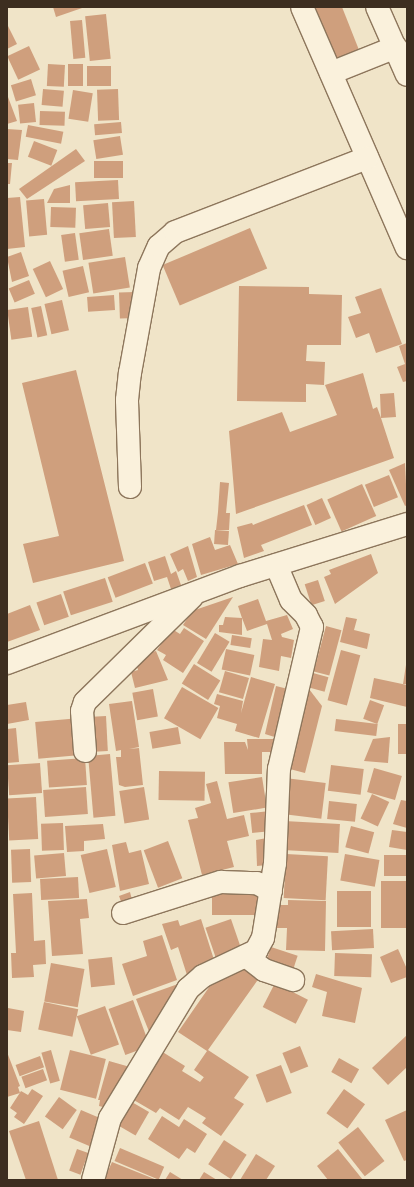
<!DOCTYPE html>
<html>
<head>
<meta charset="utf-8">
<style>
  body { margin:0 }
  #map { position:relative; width:414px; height:1187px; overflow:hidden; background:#f0e4c8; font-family:"IBM Plex Serif",serif }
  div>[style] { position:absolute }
  .building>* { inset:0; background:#cf9f7d; transform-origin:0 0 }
  .roads { filter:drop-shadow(1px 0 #8d765c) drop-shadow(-1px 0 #8d765c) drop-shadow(0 1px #8d765c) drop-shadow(0 -1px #8d765c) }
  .minor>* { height:22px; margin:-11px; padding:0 11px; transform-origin:11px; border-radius:11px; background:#faf1dc }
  span { translate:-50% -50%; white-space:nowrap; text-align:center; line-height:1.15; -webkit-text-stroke:4px #f7eed8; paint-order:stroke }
  .frame { position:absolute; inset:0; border:8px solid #3d2e20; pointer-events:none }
</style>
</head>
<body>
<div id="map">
  <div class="building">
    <i style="clip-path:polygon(53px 7px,85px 7px,56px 17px)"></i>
    <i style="clip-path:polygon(315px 7px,342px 7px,359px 50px,337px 60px)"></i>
    <i style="left:106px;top:14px;width:45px;height:21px;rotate:84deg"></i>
    <i style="left:82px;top:20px;width:38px;height:12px;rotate:85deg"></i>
    <i style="clip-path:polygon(7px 24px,17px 44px,7px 49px)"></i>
    <i style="left:29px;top:46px;width:26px;height:24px;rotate:65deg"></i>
    <i style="left:48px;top:64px;width:17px;height:22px;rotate:3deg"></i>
    <i style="left:68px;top:64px;width:15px;height:22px"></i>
    <i style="left:111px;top:66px;width:20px;height:24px;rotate:90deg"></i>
    <i style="left:31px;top:79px;width:17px;height:21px;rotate:73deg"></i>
    <i style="left:43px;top:89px;width:21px;height:16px;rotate:5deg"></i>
    <i style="left:118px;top:89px;width:31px;height:21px;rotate:88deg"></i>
    <i style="left:73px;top:90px;width:20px;height:29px;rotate:9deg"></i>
    <i style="clip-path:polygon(8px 97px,17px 121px,7px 124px,7px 98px)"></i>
    <i style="left:34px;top:103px;width:19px;height:16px;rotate:84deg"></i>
    <i style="left:40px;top:111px;width:25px;height:14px;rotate:2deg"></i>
    <i style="left:121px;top:122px;width:11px;height:27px;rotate:85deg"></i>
    <i style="left:28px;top:125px;width:36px;height:12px;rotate:11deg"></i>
    <i style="clip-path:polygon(7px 129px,22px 130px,18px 160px,7px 159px)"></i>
    <i style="left:120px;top:136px;width:19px;height:27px;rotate:81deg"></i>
    <i style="left:34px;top:141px;width:25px;height:17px;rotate:21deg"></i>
    <i style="clip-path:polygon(76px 149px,85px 161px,27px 199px,19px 189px)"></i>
    <i style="left:123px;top:161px;width:17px;height:29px;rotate:90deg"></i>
    <i style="clip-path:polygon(7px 163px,12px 163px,10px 184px,7px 184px)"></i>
    <i style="left:118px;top:180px;width:19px;height:43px;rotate:87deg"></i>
    <i style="clip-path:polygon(70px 185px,70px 203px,47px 203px,54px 189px)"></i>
    <i style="clip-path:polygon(20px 197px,25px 247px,7px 249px,7px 198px)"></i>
    <i style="left:44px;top:199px;width:36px;height:18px;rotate:85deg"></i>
    <i style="left:134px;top:201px;width:36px;height:22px;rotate:87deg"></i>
    <i style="left:108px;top:203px;width:24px;height:25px;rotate:85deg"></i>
    <i style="left:51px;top:207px;width:25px;height:20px;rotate:2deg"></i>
    <i style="left:250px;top:228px;width:44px;height:95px;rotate:67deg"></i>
    <i style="left:109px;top:229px;width:27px;height:30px;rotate:82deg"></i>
    <i style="left:75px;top:233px;width:27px;height:14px;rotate:82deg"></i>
    <i style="clip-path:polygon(21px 252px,29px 276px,12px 282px,7px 257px)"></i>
    <i style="left:125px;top:257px;width:31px;height:37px;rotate:81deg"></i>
    <i style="left:50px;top:261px;width:31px;height:19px;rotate:65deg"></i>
    <i style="left:83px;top:266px;width:27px;height:21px;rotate:77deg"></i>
    <i style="left:29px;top:280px;width:15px;height:22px;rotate:67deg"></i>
    <i style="clip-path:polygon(239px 286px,309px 287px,309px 294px,342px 295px,341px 345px,307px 345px,306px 361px,325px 362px,324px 385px,306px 384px,306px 402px,237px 401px)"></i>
    <i style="clip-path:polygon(381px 288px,402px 344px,376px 353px,369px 333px,356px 338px,348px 317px,361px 313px,355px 297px)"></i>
    <i style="left:135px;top:292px;width:26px;height:16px;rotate:88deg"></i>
    <i style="left:114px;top:295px;width:15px;height:27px;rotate:86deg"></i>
    <i style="left:62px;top:300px;width:31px;height:18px;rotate:77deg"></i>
    <i style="left:41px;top:306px;width:30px;height:10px;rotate:78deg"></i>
    <i style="left:28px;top:307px;width:30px;height:21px;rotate:82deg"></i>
    <i style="clip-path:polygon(407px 343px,407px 381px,403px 382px,397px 367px,405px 364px,399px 346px)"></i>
    <i style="clip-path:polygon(76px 370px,124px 561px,33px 583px,23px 544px,59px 536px,22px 383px)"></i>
    <i style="clip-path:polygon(363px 373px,373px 409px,377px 407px,381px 418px,380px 394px,394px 393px,396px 417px,381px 418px,394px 458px,236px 514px,229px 431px,282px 412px,290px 432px,337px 415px,325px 385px)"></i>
    <i style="clip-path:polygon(405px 463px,407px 505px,405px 506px,389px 470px)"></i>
    <i style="left:389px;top:475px;width:24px;height:26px;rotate:68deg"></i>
    <i style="clip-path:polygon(220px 482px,229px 483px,226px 513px,230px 513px,229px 530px,216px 530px,218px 512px,222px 512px,218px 512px)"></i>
    <i style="left:362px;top:484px;width:35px;height:38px;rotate:66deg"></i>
    <i style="left:322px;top:498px;width:22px;height:17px;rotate:66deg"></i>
    <i style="clip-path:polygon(304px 505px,312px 525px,261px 545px,264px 551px,244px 558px,237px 527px,252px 523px,253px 525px)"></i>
    <i style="left:215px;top:530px;width:14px;height:14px;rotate:4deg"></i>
    <i style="clip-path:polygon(210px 537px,215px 550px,230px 545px,238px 564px,201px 575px,192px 544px)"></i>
    <i style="clip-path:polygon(188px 546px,197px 577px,188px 581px,183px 569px,178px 572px,170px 554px)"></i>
    <i style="clip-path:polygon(371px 554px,378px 573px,335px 604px,324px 577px,331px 574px,329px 570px)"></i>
    <i style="clip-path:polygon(165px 556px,171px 574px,176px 571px,181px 585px,171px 589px,167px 577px,154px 581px,148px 562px)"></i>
    <i style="left:145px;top:563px;width:22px;height:40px;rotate:69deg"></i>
    <i style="left:105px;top:578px;width:25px;height:44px;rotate:72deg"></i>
    <i style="left:318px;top:580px;width:22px;height:14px;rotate:72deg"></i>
    <i style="left:61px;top:594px;width:24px;height:26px;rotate:71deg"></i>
    <i style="clip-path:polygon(233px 597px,206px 639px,183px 625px,192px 611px)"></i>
    <i style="clip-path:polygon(258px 599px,266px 621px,287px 615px,293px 629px,281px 634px,282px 637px,294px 640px,291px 658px,281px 656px,279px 671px,259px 667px,263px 639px,272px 640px,267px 624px,247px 631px,242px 618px,242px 635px,219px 632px,219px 625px,223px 625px,225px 617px,242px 618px,238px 606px)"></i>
    <i style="clip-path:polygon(30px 605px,40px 630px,7px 642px,7px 614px)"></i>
    <i style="clip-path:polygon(346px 617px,357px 619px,354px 630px,370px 634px,367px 649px,340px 642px)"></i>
    <i style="left:326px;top:626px;width:16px;height:47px;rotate:15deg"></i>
    <i style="clip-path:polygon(184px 628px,204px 641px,183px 673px,163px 660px,166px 655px,157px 650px,172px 629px,180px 634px)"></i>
    <i style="left:215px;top:633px;width:17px;height:35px;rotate:31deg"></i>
    <i style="left:232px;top:635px;width:20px;height:10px;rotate:9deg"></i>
    <i style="left:226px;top:649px;width:29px;height:21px;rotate:12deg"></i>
    <i style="left:341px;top:650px;width:20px;height:52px;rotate:15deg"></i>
    <i style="clip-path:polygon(156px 651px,168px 680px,135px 688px,131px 672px,138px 670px,134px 657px)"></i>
    <i style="left:194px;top:664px;width:31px;height:23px;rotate:32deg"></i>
    <i style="clip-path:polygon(406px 665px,407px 665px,407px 684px,403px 684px)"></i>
    <i style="left:225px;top:671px;width:25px;height:22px;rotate:16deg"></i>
    <i style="left:313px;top:673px;width:16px;height:15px;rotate:15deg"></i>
    <i style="clip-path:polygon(251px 677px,275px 684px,259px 738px,235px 731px,237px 724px,217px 718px,220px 706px,214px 704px,217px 694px,243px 701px,241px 713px)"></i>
    <i style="clip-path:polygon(374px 678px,407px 685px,407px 707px,370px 698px)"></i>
    <i style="clip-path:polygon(276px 686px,296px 691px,281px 739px,265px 734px)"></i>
    <i style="left:182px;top:687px;width:42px;height:36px;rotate:30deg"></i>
    <i style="left:153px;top:689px;width:28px;height:21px;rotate:80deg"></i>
    <i style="clip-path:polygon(309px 689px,322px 706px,305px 773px,286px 768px)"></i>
    <i style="left:370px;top:700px;width:15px;height:20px;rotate:20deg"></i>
    <i style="clip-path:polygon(132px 701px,139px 747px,129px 749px,139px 748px,143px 785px,125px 787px,119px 785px,116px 757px,121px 757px,121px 750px,116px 751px,109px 704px)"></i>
    <i style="clip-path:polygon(26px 702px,29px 720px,7px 724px,7px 705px)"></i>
    <i style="left:106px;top:716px;width:35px;height:18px;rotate:87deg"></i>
    <i style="left:80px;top:718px;width:37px;height:45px;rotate:85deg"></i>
    <i style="left:336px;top:719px;width:42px;height:12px;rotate:7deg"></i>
    <i style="left:398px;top:724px;width:9px;height:30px"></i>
    <i style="left:178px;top:727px;width:17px;height:29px;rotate:80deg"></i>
    <i style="clip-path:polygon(16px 728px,19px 762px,7px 763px,7px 729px)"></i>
    <i style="clip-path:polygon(390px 737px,388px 763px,364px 761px,373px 739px)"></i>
    <i style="clip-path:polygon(247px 739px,277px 739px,277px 752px,262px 752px,262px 774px,225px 774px,224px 742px,245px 742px,248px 750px)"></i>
    <i style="left:110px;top:754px;width:62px;height:22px;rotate:85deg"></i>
    <i style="left:85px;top:758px;width:27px;height:38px;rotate:86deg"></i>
    <i style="left:40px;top:763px;width:30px;height:33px;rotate:86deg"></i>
    <i style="left:331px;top:765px;width:33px;height:26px;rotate:7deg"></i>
    <i style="left:374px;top:768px;width:29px;height:25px;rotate:16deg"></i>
    <i style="left:159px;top:771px;width:46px;height:29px;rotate:1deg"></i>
    <i style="left:262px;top:777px;width:31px;height:34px;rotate:81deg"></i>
    <i style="left:285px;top:778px;width:41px;height:36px;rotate:7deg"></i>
    <i style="clip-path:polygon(217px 781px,227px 819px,244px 815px,249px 836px,227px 841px,234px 867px,202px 875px,188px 820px,198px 818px,195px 808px,211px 803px,206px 784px)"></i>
    <i style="left:86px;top:787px;width:27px;height:43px;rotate:86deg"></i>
    <i style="left:144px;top:787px;width:33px;height:25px;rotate:81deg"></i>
    <i style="left:372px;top:794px;width:19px;height:27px;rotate:25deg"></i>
    <i style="left:36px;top:797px;width:42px;height:29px;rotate:87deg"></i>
    <i style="clip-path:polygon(401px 800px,407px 801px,407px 828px,393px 824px)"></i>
    <i style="left:329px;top:801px;width:28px;height:18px;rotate:6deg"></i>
    <i style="left:270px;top:811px;width:20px;height:20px;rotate:84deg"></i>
    <i style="left:284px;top:821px;width:56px;height:29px;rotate:3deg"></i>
    <i style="left:63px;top:823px;width:27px;height:22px;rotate:88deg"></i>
    <i style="clip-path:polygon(103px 824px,105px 839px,84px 841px,84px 851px,67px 852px,65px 826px)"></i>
    <i style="left:351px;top:826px;width:24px;height:22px;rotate:15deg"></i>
    <i style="clip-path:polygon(392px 830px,407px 832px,407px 850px,389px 847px)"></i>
    <i style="clip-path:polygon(267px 838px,267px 865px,257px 866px,256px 840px)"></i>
    <i style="left:168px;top:841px;width:40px;height:26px;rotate:69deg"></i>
    <i style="clip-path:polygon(126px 842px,129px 853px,141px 850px,149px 884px,120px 891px,112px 845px)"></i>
    <i style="left:30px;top:849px;width:33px;height:19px;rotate:88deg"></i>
    <i style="left:107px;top:849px;width:39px;height:27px;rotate:77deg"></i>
    <i style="left:64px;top:853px;width:23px;height:30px;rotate:85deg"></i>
    <i style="left:286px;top:854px;width:42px;height:44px;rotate:3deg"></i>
    <i style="left:345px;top:854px;width:35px;height:27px;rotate:10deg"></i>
    <i style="left:384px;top:855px;width:23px;height:21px"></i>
    <i style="left:78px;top:877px;width:21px;height:38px;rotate:87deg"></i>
    <i style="left:407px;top:881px;width:47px;height:26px;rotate:90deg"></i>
    <i style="left:337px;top:891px;width:34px;height:36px"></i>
    <i style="clip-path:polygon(130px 892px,133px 904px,123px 907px,119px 896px)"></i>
    <i style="left:257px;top:892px;width:23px;height:45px;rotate:90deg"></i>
    <i style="clip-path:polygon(32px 893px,34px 941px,45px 940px,46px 964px,33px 965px,34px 977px,12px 978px,11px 953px,16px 953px,13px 894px)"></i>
    <i style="clip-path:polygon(87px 899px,89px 918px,80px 919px,83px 954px,52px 956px,48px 901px)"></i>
    <i style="clip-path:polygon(288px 900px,326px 901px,325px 951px,286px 950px,287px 928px,276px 928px,277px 905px,288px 905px)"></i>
    <i style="clip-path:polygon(201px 919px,216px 966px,187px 975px,178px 947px,171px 950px,162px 924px,178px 920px,180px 926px)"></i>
    <i style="left:231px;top:919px;width:39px;height:27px;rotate:71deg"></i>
    <i style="left:373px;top:929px;width:19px;height:42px;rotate:87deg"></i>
    <i style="clip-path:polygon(162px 935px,177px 980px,133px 996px,122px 964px,147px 956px,143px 941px)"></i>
    <i style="left:271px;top:947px;width:28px;height:19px;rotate:18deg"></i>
    <i style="clip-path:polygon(398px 949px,407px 969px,407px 977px,391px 983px,380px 957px)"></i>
    <i style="left:335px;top:953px;width:37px;height:23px;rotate:2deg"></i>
    <i style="left:112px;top:957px;width:28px;height:24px;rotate:84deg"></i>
    <i style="clip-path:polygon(242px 960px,262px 974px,208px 1050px,249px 1077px,234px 1098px,244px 1104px,221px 1136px,202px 1123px,206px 1118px,188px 1107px,179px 1120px,160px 1108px,156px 1113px,132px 1099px,161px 1051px,185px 1066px,182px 1071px,200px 1082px,204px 1077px,209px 1081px,194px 1070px,207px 1051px,178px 1032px,221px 970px,230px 977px)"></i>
    <i style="left:51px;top:963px;width:34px;height:39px;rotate:10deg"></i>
    <i style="clip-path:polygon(316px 974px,362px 988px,355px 1023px,322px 1016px,327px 992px,312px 987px)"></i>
    <i style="left:275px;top:983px;width:37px;height:27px;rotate:27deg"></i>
    <i style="clip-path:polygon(178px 984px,152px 1039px,136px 999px)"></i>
    <i style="left:133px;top:1000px;width:49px;height:26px;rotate:70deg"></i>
    <i style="left:44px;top:1002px;width:35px;height:28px;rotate:12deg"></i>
    <i style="left:105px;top:1006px;width:41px;height:30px;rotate:70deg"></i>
    <i style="clip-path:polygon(8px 1008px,24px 1011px,21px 1032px,7px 1030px)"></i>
    <i style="clip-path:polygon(407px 1035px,407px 1067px,388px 1085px,372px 1068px)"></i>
    <i style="left:300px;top:1046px;width:22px;height:19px;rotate:68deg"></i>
    <i style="left:51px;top:1050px;width:32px;height:10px;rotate:74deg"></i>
    <i style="left:70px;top:1050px;width:37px;height:41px;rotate:14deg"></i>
    <i style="clip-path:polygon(7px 1052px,20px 1086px,18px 1087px,20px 1093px,7px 1097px)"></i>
    <i style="left:40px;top:1056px;width:12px;height:26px;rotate:70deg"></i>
    <i style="left:339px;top:1058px;width:23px;height:16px;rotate:29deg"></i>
    <i style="clip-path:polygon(109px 1061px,130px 1067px,125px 1081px,120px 1079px,112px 1104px,107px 1108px,99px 1106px,100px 1100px,98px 1100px)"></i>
    <i style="left:281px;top:1065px;width:30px;height:27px;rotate:69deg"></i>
    <i style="left:43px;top:1069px;width:12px;height:23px;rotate:70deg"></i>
    <i style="clip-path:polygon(32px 1089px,43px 1096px,24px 1124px,14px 1117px,17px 1113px,10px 1108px,21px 1091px,28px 1095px)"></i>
    <i style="left:344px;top:1089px;width:26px;height:30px;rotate:36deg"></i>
    <i style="left:59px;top:1097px;width:22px;height:24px;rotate:36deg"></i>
    <i style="left:130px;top:1101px;width:22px;height:27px;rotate:30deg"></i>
    <i style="left:81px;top:1110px;width:23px;height:30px;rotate:23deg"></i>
    <i style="clip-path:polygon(407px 1110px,407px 1160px,404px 1161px,385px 1120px)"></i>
    <i style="clip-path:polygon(162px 1116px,179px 1127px,184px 1119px,207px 1134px,195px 1153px,187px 1148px,179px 1159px,148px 1139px)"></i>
    <i style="clip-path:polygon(39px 1121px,58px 1180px,26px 1180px,9px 1131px)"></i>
    <i style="left:358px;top:1127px;width:43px;height:25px;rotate:52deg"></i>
    <i style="left:224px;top:1140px;width:27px;height:29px;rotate:33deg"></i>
    <i style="left:120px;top:1148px;width:48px;height:14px;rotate:23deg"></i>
    <i style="left:77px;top:1149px;width:12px;height:23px;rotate:20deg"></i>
    <i style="clip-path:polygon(338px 1149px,363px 1180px,328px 1180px,317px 1166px)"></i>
    <i style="clip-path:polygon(256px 1154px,275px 1166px,266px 1180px,240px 1180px)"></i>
    <i style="clip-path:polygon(112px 1162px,157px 1180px,104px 1180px)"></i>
    <i style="clip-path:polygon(170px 1172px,183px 1180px,165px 1180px)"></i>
    <i style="clip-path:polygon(204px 1172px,217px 1180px,199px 1180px)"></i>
  </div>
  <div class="roads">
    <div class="minor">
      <i style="left:302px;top:7px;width:263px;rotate:66.5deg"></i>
      <i style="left:377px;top:7px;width:74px;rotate:66.2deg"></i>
      <i style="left:331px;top:73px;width:70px;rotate:-21.8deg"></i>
      <i style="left:130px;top:487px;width:87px;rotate:-92deg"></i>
      <i style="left:127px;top:400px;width:27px;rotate:-84deg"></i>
      <i style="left:130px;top:373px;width:107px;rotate:-79.7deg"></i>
      <i style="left:149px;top:268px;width:24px;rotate:-66deg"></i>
      <i style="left:159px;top:246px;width:21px;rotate:-41deg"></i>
      <i style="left:175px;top:232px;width:206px;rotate:-21.1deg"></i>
      <i style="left:7px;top:663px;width:249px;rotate:-20.5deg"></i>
      <i style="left:240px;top:576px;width:175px;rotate:-17.3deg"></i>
      <i style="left:85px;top:751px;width:40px;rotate:-94.3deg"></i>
      <i style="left:82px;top:711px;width:9px;rotate:-72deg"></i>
      <i style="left:85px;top:702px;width:150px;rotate:-44.5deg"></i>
      <i style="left:123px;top:913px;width:103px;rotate:-17.6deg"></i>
      <i style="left:221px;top:882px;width:36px;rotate:2deg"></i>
      <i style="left:257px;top:883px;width:16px;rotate:30deg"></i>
      <i style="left:246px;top:956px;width:23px;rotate:38deg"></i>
      <i style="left:264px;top:970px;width:31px;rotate:19deg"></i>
      <i style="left:93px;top:1180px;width:64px;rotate:-74.7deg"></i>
      <i style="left:110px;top:1118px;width:151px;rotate:-58.8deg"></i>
      <i style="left:188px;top:989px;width:20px;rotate:-41deg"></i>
      <i style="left:203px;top:976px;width:59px;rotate:-25.3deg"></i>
      <i style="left:256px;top:951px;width:15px;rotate:-62deg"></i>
      <i style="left:263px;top:938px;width:76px;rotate:-80.9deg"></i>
      <i style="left:275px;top:863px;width:94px;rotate:-87.6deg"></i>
      <i style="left:279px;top:769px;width:146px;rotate:-76.9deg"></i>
      <i style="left:312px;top:627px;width:13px;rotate:-117deg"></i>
      <i style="left:306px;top:615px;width:21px;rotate:-135deg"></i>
      <i style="left:291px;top:600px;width:38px;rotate:-113deg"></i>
    </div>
  </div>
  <div class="frame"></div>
</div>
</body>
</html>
